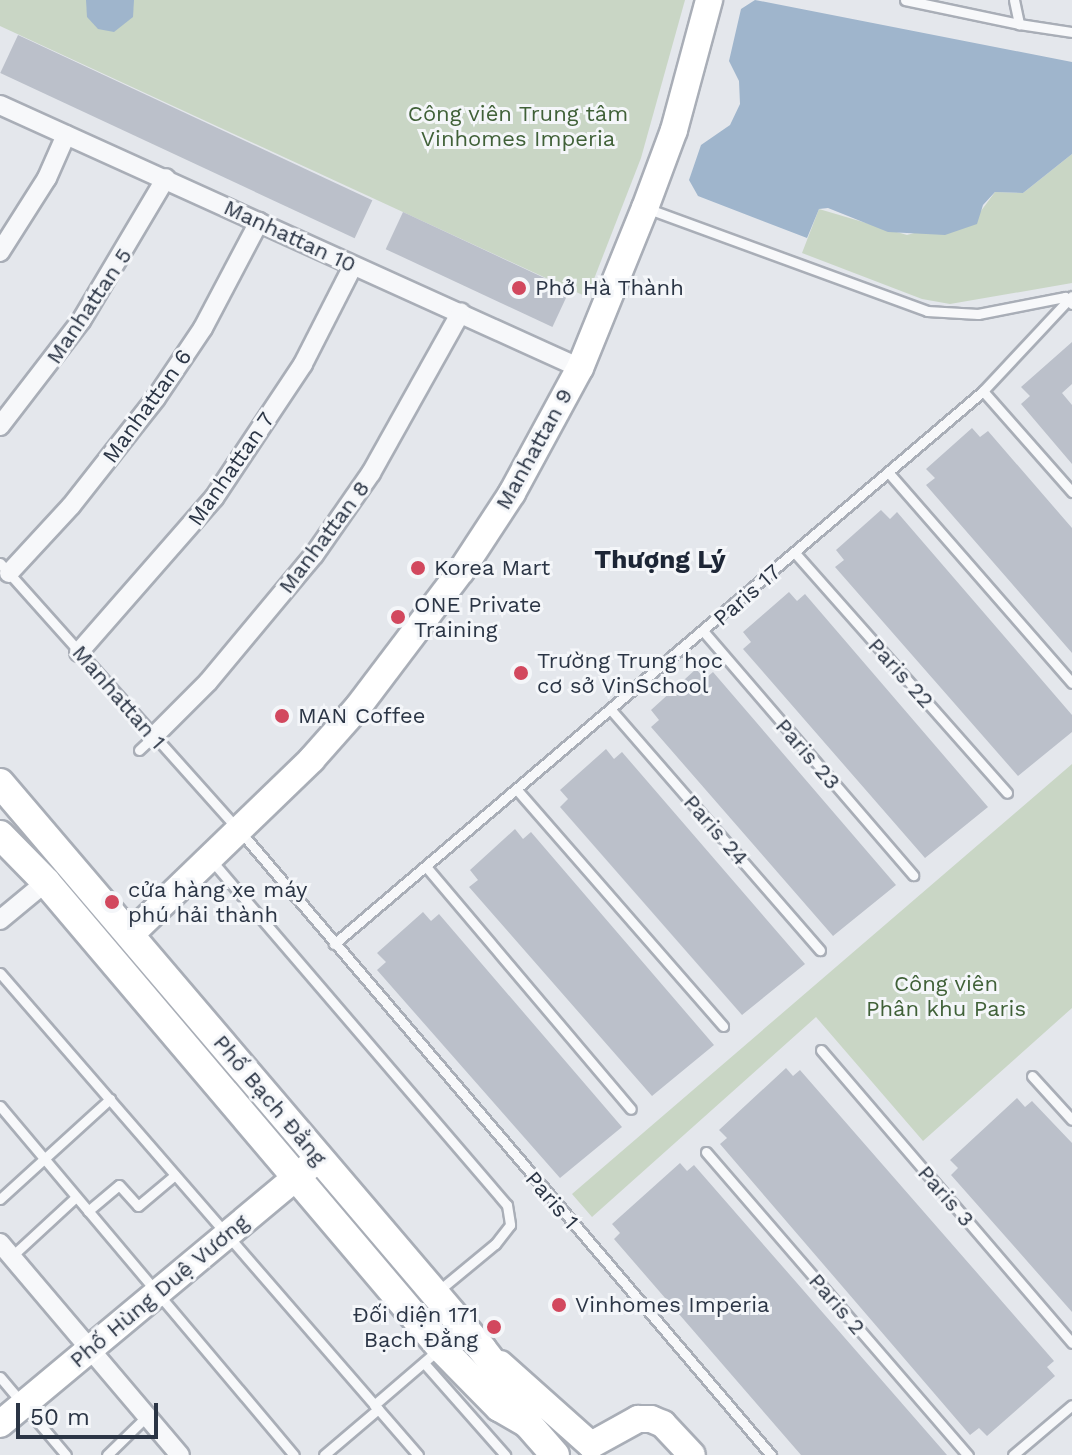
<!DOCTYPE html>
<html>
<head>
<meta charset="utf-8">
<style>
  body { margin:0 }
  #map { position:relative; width:1072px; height:1455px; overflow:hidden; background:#e4e7ec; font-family:"Work Sans",sans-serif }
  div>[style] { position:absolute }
  .green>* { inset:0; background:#c9d6c5 }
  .water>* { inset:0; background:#9fb5cc }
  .building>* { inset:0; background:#bbc0ca; transform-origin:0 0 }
  .roads { filter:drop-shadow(2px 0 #a9aeb7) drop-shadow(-2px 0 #a9aeb7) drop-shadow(0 2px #a9aeb7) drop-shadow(0 -2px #a9aeb7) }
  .lane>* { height:9px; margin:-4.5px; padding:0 4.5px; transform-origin:4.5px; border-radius:4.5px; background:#f7f8fa }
  .street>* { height:18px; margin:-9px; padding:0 9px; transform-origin:9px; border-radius:9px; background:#f7f8fa }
  .secondary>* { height:26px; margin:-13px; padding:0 13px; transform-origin:13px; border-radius:13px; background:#fff }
  .primary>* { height:28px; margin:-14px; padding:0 14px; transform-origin:14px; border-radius:14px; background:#fff }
  .dots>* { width:22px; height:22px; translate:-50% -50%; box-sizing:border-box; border:4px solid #f4f6f9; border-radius:50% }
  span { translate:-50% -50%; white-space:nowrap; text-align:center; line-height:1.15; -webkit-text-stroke:6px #f4f6f9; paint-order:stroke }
  .park-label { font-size:22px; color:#406138 }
  .street-label { font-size:22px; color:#2b3545 }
  .poi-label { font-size:22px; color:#2b3545 }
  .left { translate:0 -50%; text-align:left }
  .right { translate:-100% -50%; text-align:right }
  .quarter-label { font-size:26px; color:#1d2636; font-weight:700 }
  .scale { position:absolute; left:16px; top:1403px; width:142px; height:36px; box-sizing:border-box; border:4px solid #2b3545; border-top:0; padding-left:10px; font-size:24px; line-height:28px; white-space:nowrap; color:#2b3545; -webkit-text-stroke:6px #f4f6f9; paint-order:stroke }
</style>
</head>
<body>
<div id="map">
  <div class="green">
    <i style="clip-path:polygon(0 0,685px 0,641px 158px,587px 297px,0 26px)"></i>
    <i style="clip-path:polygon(1072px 154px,1072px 283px,950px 304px,922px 299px,802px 253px,819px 209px,907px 235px,978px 215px,995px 192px,1023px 193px)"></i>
    <i style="clip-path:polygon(1072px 764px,1072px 1008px,923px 1141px,816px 1017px,592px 1217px,572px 1194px)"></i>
  </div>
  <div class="water">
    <i style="clip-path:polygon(86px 0,134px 0,133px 17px,114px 32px,98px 29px,87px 17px)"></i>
    <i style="clip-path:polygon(755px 0,1072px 62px,1072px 154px,1023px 193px,995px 192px,983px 205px,977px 224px,945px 235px,888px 232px,828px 208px,819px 209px,807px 238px,698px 196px,689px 180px,701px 145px,730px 125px,740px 104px,739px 81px,729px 61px,741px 9px)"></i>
  </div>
  <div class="building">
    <i style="left:18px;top:35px;width:391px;height:42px;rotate:25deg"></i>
    <i style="left:403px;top:212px;width:184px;height:41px;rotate:25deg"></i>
    <i style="clip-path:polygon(1072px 342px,1072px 384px,1062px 393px,1072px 405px,1072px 464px,1021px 404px,1030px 396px,1021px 387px)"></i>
    <i style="clip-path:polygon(972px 428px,980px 437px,988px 431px,1072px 528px,1072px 653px,926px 485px,935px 478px,926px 469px)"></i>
    <i style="clip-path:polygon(881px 510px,890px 519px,897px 512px,1072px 715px,1072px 732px,1018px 776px,835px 567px,844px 560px,836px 550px)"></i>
    <i style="clip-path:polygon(789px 592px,797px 601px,805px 594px,988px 807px,925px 858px,743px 649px,751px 642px,743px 632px)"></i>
    <i style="clip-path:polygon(696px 669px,705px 679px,713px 672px,896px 885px,833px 936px,651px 727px,659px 720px,651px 710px)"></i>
    <i style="clip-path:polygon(606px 749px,614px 759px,622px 752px,805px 964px,742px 1015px,560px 807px,568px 799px,560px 790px)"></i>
    <i style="clip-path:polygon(515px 829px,523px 839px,531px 832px,714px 1045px,652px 1096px,469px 887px,478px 880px,470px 870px)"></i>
    <i style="clip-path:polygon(423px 912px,431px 921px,439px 914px,622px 1127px,560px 1178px,377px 970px,386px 962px,377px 953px)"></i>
    <i style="clip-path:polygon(786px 1068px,793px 1076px,800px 1070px,1054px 1361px,1047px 1367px,1055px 1376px,987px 1436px,979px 1428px,970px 1435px,720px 1144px,727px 1138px,719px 1130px)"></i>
    <i style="clip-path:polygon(1017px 1098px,1025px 1107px,1032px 1101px,1072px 1143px,1072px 1312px,951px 1175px,958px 1168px,950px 1160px)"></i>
    <i style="clip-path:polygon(680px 1163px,687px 1171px,694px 1165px,947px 1455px,801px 1455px,614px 1239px,620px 1233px,612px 1224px)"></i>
  </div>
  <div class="roads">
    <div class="lane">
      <i style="left:905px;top:0;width:116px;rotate:11.9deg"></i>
      <i style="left:1014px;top:0;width:25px;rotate:78deg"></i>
      <i style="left:1019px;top:24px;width:54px;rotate:8.6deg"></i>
      <i style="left:646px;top:208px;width:299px;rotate:20.1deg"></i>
      <i style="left:927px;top:311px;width:51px;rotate:3.4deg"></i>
      <i style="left:978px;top:314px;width:89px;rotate:-11.1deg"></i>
      <i style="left:1065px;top:297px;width:10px;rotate:45deg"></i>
      <i style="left:983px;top:391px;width:135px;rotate:48.6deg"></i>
      <i style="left:888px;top:472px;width:280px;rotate:48.9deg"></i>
      <i style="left:795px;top:553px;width:320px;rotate:48.5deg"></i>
      <i style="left:0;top:563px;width:358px;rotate:48.2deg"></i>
      <i style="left:239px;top:830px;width:821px;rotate:49.6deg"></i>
      <i style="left:704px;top:632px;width:321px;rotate:49.3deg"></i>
      <i style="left:612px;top:711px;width:317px;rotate:49deg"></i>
      <i style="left:139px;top:750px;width:19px;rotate:-43deg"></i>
      <i style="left:518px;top:791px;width:312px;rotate:48.9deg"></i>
      <i style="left:212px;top:861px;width:453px;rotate:49.4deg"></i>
      <i style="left:507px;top:1205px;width:20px;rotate:81deg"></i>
      <i style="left:510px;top:1225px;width:24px;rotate:128deg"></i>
      <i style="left:495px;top:1244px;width:75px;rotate:140.4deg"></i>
      <i style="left:428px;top:869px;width:314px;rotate:49.8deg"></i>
      <i style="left:334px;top:944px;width:853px;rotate:-40.43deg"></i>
      <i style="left:983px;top:391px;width:130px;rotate:-46.9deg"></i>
      <i style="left:0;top:973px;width:638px;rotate:49.07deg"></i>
      <i style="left:821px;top:1050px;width:386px;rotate:49.4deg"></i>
      <i style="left:1032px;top:1076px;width:59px;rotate:47.7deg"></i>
      <i style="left:0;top:1106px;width:456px;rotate:49.9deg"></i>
      <i style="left:706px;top:1152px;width:401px;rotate:49.2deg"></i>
      <i style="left:0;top:1199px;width:149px;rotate:-42.3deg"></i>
      <i style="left:88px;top:1211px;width:40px;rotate:-40deg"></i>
      <i style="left:119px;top:1185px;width:28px;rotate:48deg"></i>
      <i style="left:138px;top:1206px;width:48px;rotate:-40deg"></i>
      <i style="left:12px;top:1256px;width:87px;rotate:-42.7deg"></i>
      <i style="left:424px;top:1363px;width:123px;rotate:48.6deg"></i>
      <i style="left:0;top:1377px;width:102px;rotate:49.8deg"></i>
      <i style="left:374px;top:1405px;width:84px;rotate:-40.7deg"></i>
      <i style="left:107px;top:1455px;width:56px;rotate:-44.3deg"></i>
      <i style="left:324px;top:1455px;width:71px;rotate:-40.4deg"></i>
      <i style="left:1013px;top:1455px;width:77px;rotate:-40.3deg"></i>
    </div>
    <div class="street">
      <i style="left:0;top:105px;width:637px;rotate:24.39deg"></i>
      <i style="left:0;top:252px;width:88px;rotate:-57.6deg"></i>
      <i style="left:47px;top:178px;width:47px;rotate:-66.2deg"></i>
      <i style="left:0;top:426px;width:133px;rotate:-52.4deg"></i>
      <i style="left:81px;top:321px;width:166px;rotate:-59.3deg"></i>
      <i style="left:9px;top:573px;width:91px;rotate:-47.2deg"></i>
      <i style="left:71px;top:506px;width:137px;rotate:-51.8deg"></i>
      <i style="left:156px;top:398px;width:84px;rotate:-56.1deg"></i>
      <i style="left:203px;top:328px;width:120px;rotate:-62.2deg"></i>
      <i style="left:79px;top:652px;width:205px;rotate:-48.8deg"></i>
      <i style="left:214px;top:498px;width:161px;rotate:-56.4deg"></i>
      <i style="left:303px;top:364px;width:110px;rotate:-63deg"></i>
      <i style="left:153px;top:737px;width:78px;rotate:-45deg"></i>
      <i style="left:208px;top:682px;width:165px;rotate:-50.2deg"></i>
      <i style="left:314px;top:555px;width:100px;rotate:-55.2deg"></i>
      <i style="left:371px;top:473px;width:184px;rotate:-60.8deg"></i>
      <i style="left:0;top:920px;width:60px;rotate:-39.6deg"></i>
      <i style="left:0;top:1243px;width:278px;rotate:49.7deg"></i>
    </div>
    <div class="secondary">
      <i style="left:132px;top:933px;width:250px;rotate:-44deg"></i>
      <i style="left:312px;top:759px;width:69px;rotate:-48.5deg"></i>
      <i style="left:358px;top:707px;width:171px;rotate:-52.9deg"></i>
      <i style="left:461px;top:571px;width:93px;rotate:-56.8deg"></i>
      <i style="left:512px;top:493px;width:142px;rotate:-61.5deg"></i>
      <i style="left:580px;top:368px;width:173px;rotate:-67.9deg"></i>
      <i style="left:645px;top:208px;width:83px;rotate:-69.6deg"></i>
      <i style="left:674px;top:130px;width:135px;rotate:-74.9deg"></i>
      <i style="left:500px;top:1364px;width:122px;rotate:41.7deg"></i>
      <i style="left:591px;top:1445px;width:54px;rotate:-29deg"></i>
      <i style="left:638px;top:1419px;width:13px"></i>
      <i style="left:651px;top:1419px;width:13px;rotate:23deg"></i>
      <i style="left:663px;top:1424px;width:42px;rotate:46.9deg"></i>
      <i style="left:0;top:1424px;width:415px;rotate:-39.8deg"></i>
    </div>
    <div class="primary">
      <i style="left:0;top:783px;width:743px;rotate:49.58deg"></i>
      <i style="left:482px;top:1349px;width:59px;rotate:52.5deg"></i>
      <i style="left:518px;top:1396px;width:30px;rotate:70deg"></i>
      <i style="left:0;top:835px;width:66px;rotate:45.6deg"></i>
      <i style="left:46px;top:882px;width:611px;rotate:49.71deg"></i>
      <i style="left:441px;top:1348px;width:83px;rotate:45.5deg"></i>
      <i style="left:499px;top:1407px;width:34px;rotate:30deg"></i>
      <i style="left:528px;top:1424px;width:41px;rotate:48.9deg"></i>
    </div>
  </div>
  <div class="dots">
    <i style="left:519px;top:288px;background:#d2485e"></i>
    <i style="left:418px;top:568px;background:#d2485e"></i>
    <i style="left:398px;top:617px;background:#d2485e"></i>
    <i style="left:521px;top:673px;background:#d2485e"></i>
    <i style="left:282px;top:716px;background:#d2485e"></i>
    <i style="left:112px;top:902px;background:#d2485e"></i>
    <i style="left:559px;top:1305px;background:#d2485e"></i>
    <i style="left:494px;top:1327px;background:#d2485e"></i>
  </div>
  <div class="park-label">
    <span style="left:518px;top:126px">Công viên Trung tâm<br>Vinhomes Imperia</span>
    <span style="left:946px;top:996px">Công viên<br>Phân khu Paris</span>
  </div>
  <div class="street-label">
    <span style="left:290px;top:236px;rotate:25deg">Manhattan 10</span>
    <span style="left:89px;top:306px;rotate:-56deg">Manhattan 5</span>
    <span style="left:147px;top:406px;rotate:-54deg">Manhattan 6</span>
    <span style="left:534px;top:449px;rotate:-61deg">Manhattan 9</span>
    <span style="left:231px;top:469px;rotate:-55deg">Manhattan 7</span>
    <span style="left:324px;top:537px;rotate:-53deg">Manhattan 8</span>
    <span style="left:747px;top:595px;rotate:-41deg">Paris 17</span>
    <span style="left:901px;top:673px;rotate:48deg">Paris 22</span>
    <span style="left:119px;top:697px;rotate:49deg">Manhattan 1</span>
    <span style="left:808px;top:754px;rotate:49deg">Paris 23</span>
    <span style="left:716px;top:830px;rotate:49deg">Paris 24</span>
    <span style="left:270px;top:1100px;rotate:50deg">Phố Bạch Đằng</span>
    <span style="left:946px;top:1196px;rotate:49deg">Paris 3</span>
    <span style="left:552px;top:1200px;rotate:49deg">Paris 1</span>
    <span style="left:159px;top:1291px;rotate:-40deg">Phố Hùng Duệ Vương</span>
    <span style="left:837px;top:1304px;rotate:49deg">Paris 2</span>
  </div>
  <div class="poi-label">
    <span class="left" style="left:535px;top:288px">Phở Hà Thành</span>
    <span class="left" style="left:434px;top:568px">Korea Mart</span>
    <span class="left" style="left:414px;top:617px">ONE Private<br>Training</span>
    <span class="left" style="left:537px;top:673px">Trường Trung học<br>cơ sở VinSchool</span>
    <span class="left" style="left:298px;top:716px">MAN Coffee</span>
    <span class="left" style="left:128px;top:902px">cửa hàng xe máy<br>phú hải thành</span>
    <span class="left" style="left:575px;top:1305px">Vinhomes Imperia</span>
    <span class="right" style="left:478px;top:1327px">Đối diện 171<br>Bạch Đằng</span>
  </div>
  <div class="quarter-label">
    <span style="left:660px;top:560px">Thượng Lý</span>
  </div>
  <div class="scale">50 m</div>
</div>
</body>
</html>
